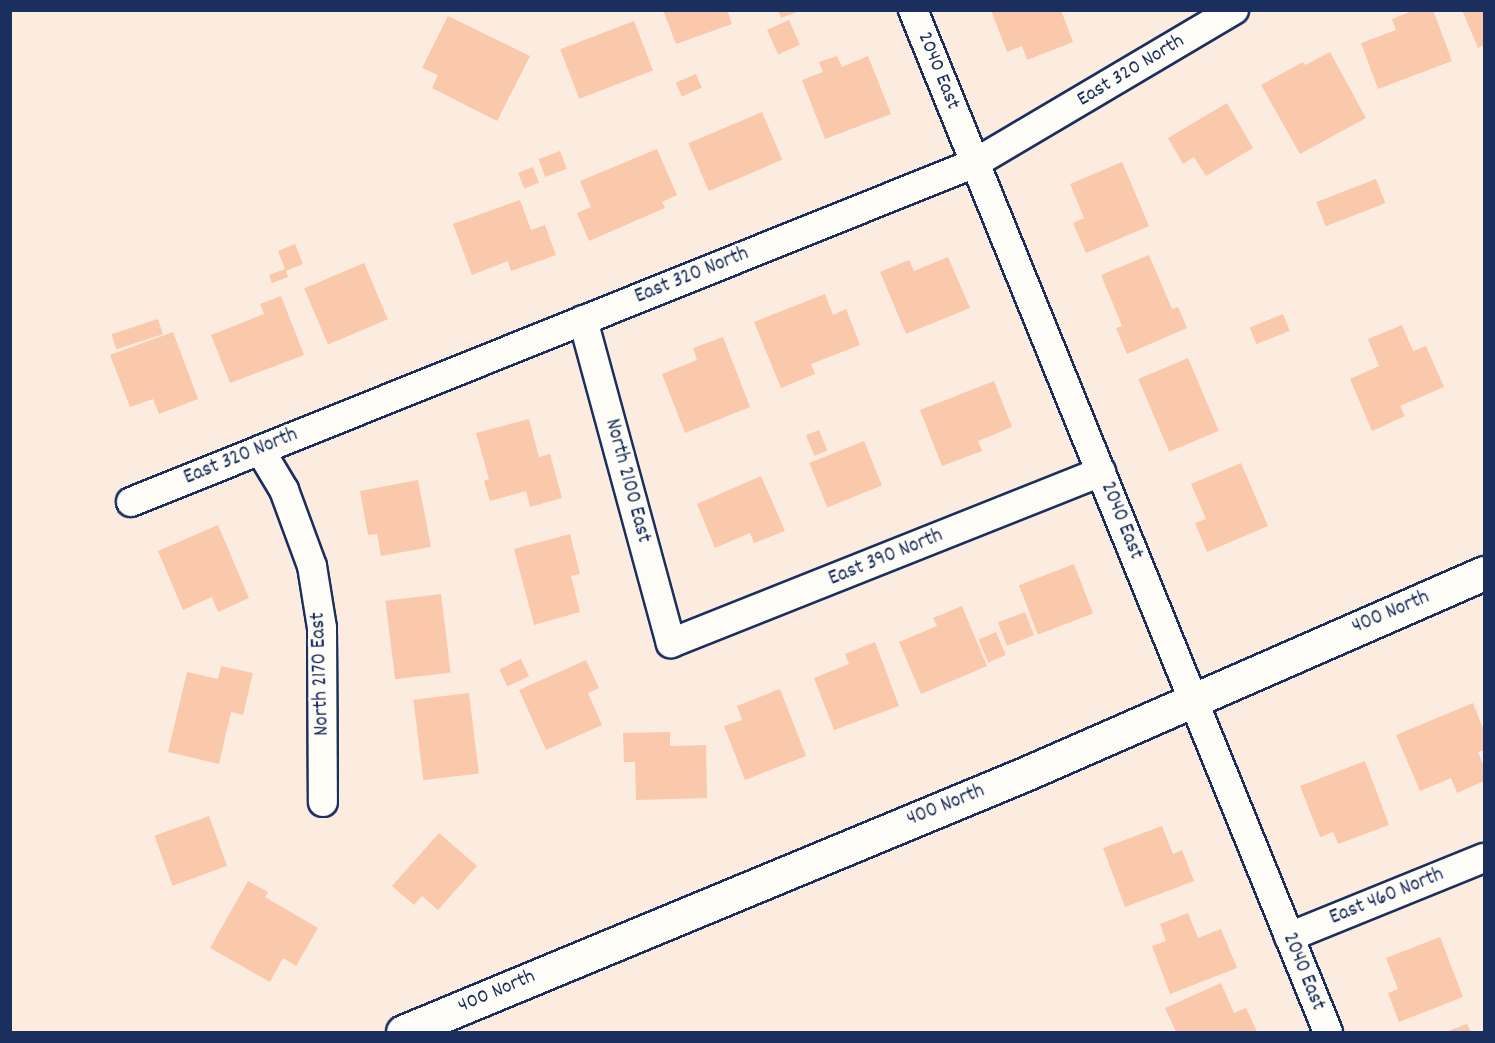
<!DOCTYPE html>
<html>
<head>
<meta charset="utf-8">
<style>
  body { margin:0 }
  #map { position:relative; width:1495px; height:1043px; overflow:hidden; background:#fcece0; font-family:Dekko,sans-serif }
  div>[style] { position:absolute }
  .building>* { inset:0; background:#fac8ab; transform-origin:0 0 }
  .roads { filter:drop-shadow(2px 0 #1b2f5e) drop-shadow(-2px 0 #1b2f5e) drop-shadow(0 2px #1b2f5e) drop-shadow(0 -2px #1b2f5e) }
  .minor>* { height:28px; margin:-14px; padding:0 14px; transform-origin:14px; border-radius:14px; background:#fdfcf7 }
  .major>* { height:33px; margin:-16.5px; padding:0 16.5px; transform-origin:16.5px; border-radius:16.5px; background:#fdfcf7 }
  span { translate:-50% -50%; white-space:nowrap; text-align:center; line-height:1.15; -webkit-text-stroke:5px #fdfcf7; paint-order:stroke }
  .street-label { font-size:21px; color:#1b2f5e }
  .frame { position:absolute; inset:0; border:12px solid #1b2f5e; pointer-events:none }
</style>
</head>
<body>
<div id="map">
  <div class="building">
    <i style="clip-path:polygon(663px 10px,727px 10px,732px 24px,676px 44px)"></i>
    <i style="clip-path:polygon(778px 10px,799px 10px,799px 11px,781px 18px)"></i>
    <i style="clip-path:polygon(991px 10px,1061px 10px,1073px 42px,1027px 60px,1022px 46px,1007px 52px)"></i>
    <i style="clip-path:polygon(1415px 10px,1433px 10px,1452px 61px,1378px 89px,1361px 43px,1396px 30px,1392px 19px)"></i>
    <i style="clip-path:polygon(1462px 10px,1484px 10px,1484px 45px,1478px 48px)"></i>
    <i style="clip-path:polygon(448px 16px,530px 56px,497px 121px,432px 88px,438px 75px,422px 68px)"></i>
    <i style="left:789px;top:20px;width:27px;height:24px;rotate:66deg"></i>
    <i style="left:634px;top:21px;width:53px;height:79px;rotate:69deg"></i>
    <i style="clip-path:polygon(1330px 52px,1366px 118px,1300px 154px,1261px 85px,1303px 62px,1305px 65px)"></i>
    <i style="clip-path:polygon(837px 56px,842px 67px,868px 56px,891px 114px,825px 139px,802px 80px,823px 72px,819px 62px)"></i>
    <i style="left:696px;top:74px;width:15px;height:22px;rotate:67deg"></i>
    <i style="clip-path:polygon(1227px 103px,1253px 148px,1206px 176px,1194px 157px,1183px 164px,1168px 138px)"></i>
    <i style="left:762px;top:112px;width:52px;height:80px;rotate:67deg"></i>
    <i style="clip-path:polygon(657px 149px,677px 195px,662px 202px,665px 208px,589px 241px,577px 213px,591px 207px,580px 181px)"></i>
    <i style="left:560px;top:151px;width:19px;height:23px;rotate:69deg"></i>
    <i style="clip-path:polygon(1122px 162px,1149px 226px,1086px 253px,1073px 223px,1084px 218px,1070px 184px)"></i>
    <i style="left:533px;top:167px;width:17px;height:16px;rotate:69deg"></i>
    <i style="left:1376px;top:179px;width:26px;height:64px;rotate:69deg"></i>
    <i style="clip-path:polygon(520px 200px,531px 230px,545px 225px,556px 255px,511px 271px,508px 261px,472px 275px,453px 224px)"></i>
    <i style="clip-path:polygon(295px 244px,303px 264px,286px 271px,288px 277px,272px 283px,269px 275px,285px 269px,278px 251px)"></i>
    <i style="clip-path:polygon(1149px 255px,1172px 309px,1178px 307px,1187px 328px,1127px 354px,1116px 328px,1122px 326px,1101px 275px)"></i>
    <i style="clip-path:polygon(948px 257px,970px 308px,906px 334px,880px 272px,909px 260px,914px 271px)"></i>
    <i style="left:364px;top:263px;width:61px;height:65px;rotate:67deg"></i>
    <i style="clip-path:polygon(825px 294px,833px 315px,846px 309px,860px 345px,811px 364px,815px 374px,781px 388px,754px 322px)"></i>
    <i style="clip-path:polygon(281px 296px,304px 355px,230px 383px,211px 335px,264px 314px,260px 304px)"></i>
    <i style="left:1283px;top:314px;width:18px;height:36px;rotate:68deg"></i>
    <i style="left:158px;top:319px;width:16px;height:49px;rotate:72deg"></i>
    <i style="clip-path:polygon(1402px 325px,1413px 351px,1426px 346px,1444px 387px,1400px 406px,1405px 416px,1372px 431px,1350px 379px,1379px 366px,1368px 339px)"></i>
    <i style="clip-path:polygon(173px 332px,198px 399px,159px 414px,153px 399px,130px 407px,110px 355px)"></i>
    <i style="clip-path:polygon(723px 337px,750px 407px,685px 433px,662px 374px,697px 360px,693px 348px)"></i>
    <i style="left:1188px;top:358px;width:79px;height:54px;rotate:67deg"></i>
    <i style="clip-path:polygon(994px 381px,1012px 427px,978px 441px,982px 451px,942px 466px,920px 410px)"></i>
    <i style="clip-path:polygon(529px 419px,539px 457px,550px 454px,562px 498px,530px 507px,526px 491px,490px 501px,484px 481px,489px 479px,476px 433px)"></i>
    <i style="left:819px;top:430px;width:22px;height:14px;rotate:68deg"></i>
    <i style="left:864px;top:441px;width:48px;height:59px;rotate:68deg"></i>
    <i style="clip-path:polygon(1241px 463px,1268px 526px,1207px 552px,1195px 523px,1206px 519px,1191px 484px)"></i>
    <i style="clip-path:polygon(761px 476px,785px 531px,754px 543px,750px 533px,715px 548px,697px 504px)"></i>
    <i style="clip-path:polygon(418px 480px,431px 547px,381px 556px,377px 534px,368px 535px,360px 491px)"></i>
    <i style="clip-path:polygon(218px 525px,249px 598px,218px 612px,212px 597px,183px 610px,158px 551px)"></i>
    <i style="clip-path:polygon(570px 534px,580px 574px,571px 576px,580px 612px,534px 625px,514px 549px)"></i>
    <i style="left:1074px;top:564px;width:53px;height:59px;rotate:69deg"></i>
    <i style="left:441px;top:594px;width:79px;height:56px;rotate:83deg"></i>
    <i style="clip-path:polygon(962px 606px,987px 666px,921px 694px,899px 642px,937px 626px,933px 618px)"></i>
    <i style="left:1025px;top:612px;width:25px;height:29px;rotate:69deg"></i>
    <i style="left:996px;top:632px;width:25px;height:19px;rotate:67deg"></i>
    <i style="clip-path:polygon(875px 642px,899px 706px,834px 730px,814px 678px,849px 664px,845px 654px)"></i>
    <i style="left:521px;top:659px;width:19px;height:24px;rotate:65deg"></i>
    <i style="clip-path:polygon(586px 660px,599px 688px,588px 693px,602px 725px,546px 750px,519px 690px)"></i>
    <i style="clip-path:polygon(221px 666px,253px 673px,243px 715px,231px 712px,219px 764px,168px 752px,187px 672px,218px 679px)"></i>
    <i style="clip-path:polygon(780px 689px,806px 756px,745px 780px,724px 726px,742px 720px,737px 706px)"></i>
    <i style="left:469px;top:693px;width:81px;height:56px;rotate:83deg"></i>
    <i style="clip-path:polygon(1473px 703px,1484px 731px,1484px 750px,1478px 752px,1484px 767px,1484px 781px,1457px 793px,1451px 778px,1420px 791px,1396px 735px)"></i>
    <i style="clip-path:polygon(670px 732px,670px 746px,706px 745px,707px 798px,636px 800px,635px 762px,624px 762px,623px 733px)"></i>
    <i style="clip-path:polygon(1365px 761px,1389px 825px,1338px 844px,1333px 832px,1320px 837px,1300px 786px)"></i>
    <i style="left:209px;top:816px;width:53px;height:58px;rotate:70deg"></i>
    <i style="clip-path:polygon(1162px 826px,1173px 854px,1182px 850px,1194px 881px,1125px 907px,1103px 848px)"></i>
    <i style="clip-path:polygon(439px 833px,477px 866px,438px 910px,422px 896px,414px 905px,392px 886px)"></i>
    <i style="clip-path:polygon(248px 881px,268px 892px,265px 897px,318px 928px,296px 966px,283px 958px,270px 982px,210px 948px)"></i>
    <i style="clip-path:polygon(1188px 913px,1198px 938px,1221px 929px,1237px 968px,1170px 994px,1152px 946px,1166px 941px,1160px 924px)"></i>
    <i style="clip-path:polygon(1440px 937px,1463px 997px,1399px 1022px,1388px 993px,1398px 989px,1386px 958px)"></i>
    <i style="clip-path:polygon(1221px 983px,1234px 1013px,1246px 1008px,1257px 1032px,1176px 1032px,1165px 1008px)"></i>
    <i style="clip-path:polygon(1467px 1024px,1471px 1032px,1445px 1032px)"></i>
  </div>
  <div class="roads">
    <div class="minor">
      <i style="left:913px;top:10px;width:1103px;rotate:67.9deg"></i>
      <i style="left:583px;top:320px;width:335px;rotate:74.8deg"></i>
      <i style="left:671px;top:643px;width:463px;rotate:-21.7deg"></i>
      <i style="left:260px;top:450px;width:47px;rotate:59deg"></i>
      <i style="left:284px;top:490px;width:81px;rotate:69.8deg"></i>
      <i style="left:312px;top:566px;width:63px;rotate:80.8deg"></i>
      <i style="left:322px;top:628px;width:174px;rotate:89.7deg"></i>
      <i style="left:131px;top:502px;width:910px;rotate:-21.88deg"></i>
      <i style="left:975px;top:163px;width:301px;rotate:-30.6deg"></i>
      <i style="left:1289px;top:937px;width:210px;rotate:-22.1deg"></i>
    </div>
    <div class="major">
      <i style="left:403px;top:1032px;width:673px;rotate:-22.53deg"></i>
      <i style="left:1025px;top:774px;width:501px;rotate:-23.65deg"></i>
    </div>
  </div>
  <div class="street-label">
    <span style="left:938px;top:71px;rotate:68deg">2040 East</span>
    <span style="left:1131px;top:71px;rotate:-31deg">East 320 North</span>
    <span style="left:692px;top:276px;rotate:-22deg">East 320 North</span>
    <span style="left:241px;top:457px;rotate:-22deg">East 320 North</span>
    <span style="left:627px;top:481px;rotate:75deg">North 2100 East</span>
    <span style="left:1121px;top:521px;rotate:68deg">2040 East</span>
    <span style="left:886px;top:558px;rotate:-22deg">East 390 North</span>
    <span style="left:1391px;top:613px;rotate:-23deg">400 North</span>
    <span style="left:321px;top:674px;rotate:-92deg">North 2170 East</span>
    <span style="left:946px;top:806px;rotate:-22deg">400 North</span>
    <span style="left:1387px;top:897px;rotate:-22deg">East 460 North</span>
    <span style="left:1303px;top:972px;rotate:68deg">2040 East</span>
    <span style="left:497px;top:992px;rotate:-23deg">400 North</span>
  </div>
  <div class="frame"></div>
</div>
</body>
</html>
